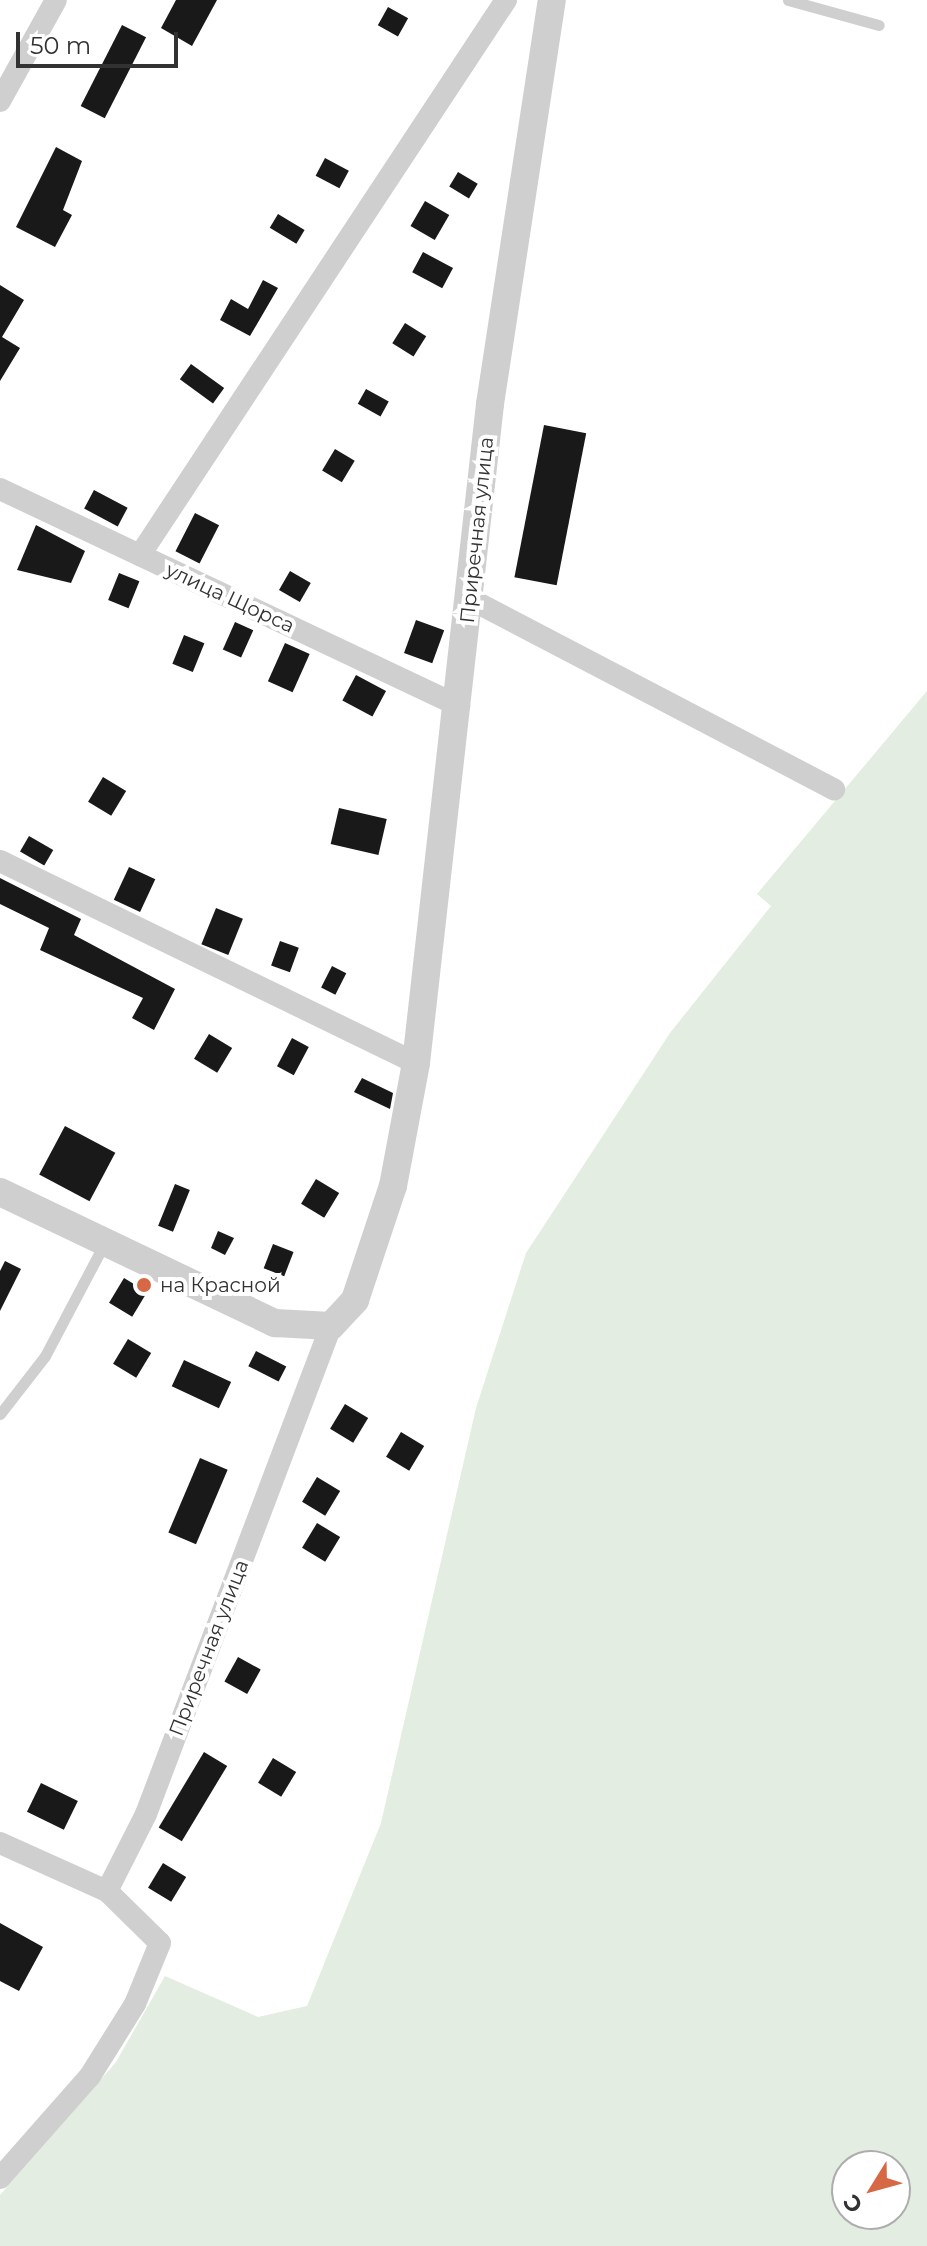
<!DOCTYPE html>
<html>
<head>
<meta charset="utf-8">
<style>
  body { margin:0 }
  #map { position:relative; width:927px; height:2246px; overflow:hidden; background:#fff; font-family:Montserrat,sans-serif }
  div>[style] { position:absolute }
  .green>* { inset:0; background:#e4ede1 }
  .building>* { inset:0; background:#191919; transform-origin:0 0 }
  .service>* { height:11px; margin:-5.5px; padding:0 5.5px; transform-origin:5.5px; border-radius:5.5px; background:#cfcfcf }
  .minor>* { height:22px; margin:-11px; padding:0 11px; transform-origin:11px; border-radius:11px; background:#cfcfcf }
  .tertiary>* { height:28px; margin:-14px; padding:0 14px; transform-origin:14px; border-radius:14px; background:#cfcfcf }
  .dots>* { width:22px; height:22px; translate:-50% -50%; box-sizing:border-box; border:4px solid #fff; border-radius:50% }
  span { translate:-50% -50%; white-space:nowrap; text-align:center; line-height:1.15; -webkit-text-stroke:8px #fff; paint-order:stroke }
  .street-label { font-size:20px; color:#323232 }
  .poi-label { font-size:20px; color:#323232 }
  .left { translate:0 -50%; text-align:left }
  .north { position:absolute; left:831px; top:2150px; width:80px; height:80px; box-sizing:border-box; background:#fff; border:2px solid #adadad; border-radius:50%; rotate:233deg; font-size:22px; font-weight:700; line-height:32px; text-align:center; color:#323232 }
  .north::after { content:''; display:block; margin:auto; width:28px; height:36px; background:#d76846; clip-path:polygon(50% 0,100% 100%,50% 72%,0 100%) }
  .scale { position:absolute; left:16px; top:32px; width:162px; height:36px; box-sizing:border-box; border:4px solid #323232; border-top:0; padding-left:10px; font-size:24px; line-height:28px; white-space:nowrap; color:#323232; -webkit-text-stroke:6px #fff; paint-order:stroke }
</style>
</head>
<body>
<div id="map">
  <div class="green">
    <i style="clip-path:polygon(evenodd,927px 691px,927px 2246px,0 2246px,0 2195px,116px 2062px,165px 1976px,258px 2017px,307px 2006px,381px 1823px,476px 1408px,526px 1253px,670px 1033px,771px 906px,757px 894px,927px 691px,847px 2166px,895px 2166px,895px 2214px,847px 2214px,847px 2166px)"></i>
  </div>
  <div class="building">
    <i style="clip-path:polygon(176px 0,217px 0,192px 46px,161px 28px)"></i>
    <i style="left:388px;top:7px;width:23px;height:21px;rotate:29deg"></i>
    <i style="left:122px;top:25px;width:27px;height:91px;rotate:27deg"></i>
    <i style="clip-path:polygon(56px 147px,82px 161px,63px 210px,72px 215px,55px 247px,16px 227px)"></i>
    <i style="left:325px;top:158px;width:27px;height:20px;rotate:28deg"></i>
    <i style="left:458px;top:172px;width:23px;height:17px;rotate:31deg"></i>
    <i style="left:425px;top:201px;width:28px;height:29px;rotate:30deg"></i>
    <i style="left:278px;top:214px;width:31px;height:16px;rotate:31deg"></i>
    <i style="left:423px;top:252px;width:34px;height:23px;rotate:28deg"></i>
    <i style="clip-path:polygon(263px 280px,278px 288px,250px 336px,220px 320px,231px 299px,248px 309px)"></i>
    <i style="clip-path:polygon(0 285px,24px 300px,2px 337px,20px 348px,0 381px)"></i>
    <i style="left:405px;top:323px;width:25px;height:24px;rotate:32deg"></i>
    <i style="left:191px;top:364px;width:41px;height:19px;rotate:36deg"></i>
    <i style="left:366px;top:389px;width:26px;height:17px;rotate:29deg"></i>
    <i style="left:544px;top:425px;width:43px;height:155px;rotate:11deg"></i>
    <i style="left:335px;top:449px;width:23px;height:25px;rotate:31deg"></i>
    <i style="left:94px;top:490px;width:38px;height:21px;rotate:28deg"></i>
    <i style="left:195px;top:513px;width:27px;height:43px;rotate:27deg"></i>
    <i style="clip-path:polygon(36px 525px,85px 551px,71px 583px,17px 570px)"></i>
    <i style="left:290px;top:571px;width:24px;height:22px;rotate:30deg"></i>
    <i style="left:119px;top:573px;width:22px;height:29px;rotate:22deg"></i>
    <i style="left:416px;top:620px;width:30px;height:35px;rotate:20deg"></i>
    <i style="left:235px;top:622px;width:20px;height:30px;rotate:24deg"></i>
    <i style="left:184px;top:635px;width:22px;height:31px;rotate:22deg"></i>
    <i style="left:285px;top:643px;width:27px;height:42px;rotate:24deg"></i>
    <i style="left:356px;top:675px;width:34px;height:29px;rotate:28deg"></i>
    <i style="left:103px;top:777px;width:27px;height:29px;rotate:31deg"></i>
    <i style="left:339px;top:808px;width:49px;height:37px;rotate:13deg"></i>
    <i style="left:29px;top:836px;width:28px;height:18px;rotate:30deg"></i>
    <i style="left:129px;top:867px;width:29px;height:36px;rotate:25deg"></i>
    <i style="clip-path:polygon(0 878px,81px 919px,74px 935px,175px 989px,154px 1030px,132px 1018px,143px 998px,40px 950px,49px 928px,0 904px)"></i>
    <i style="left:216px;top:908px;width:29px;height:39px;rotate:22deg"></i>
    <i style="left:280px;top:941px;width:20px;height:26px;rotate:20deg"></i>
    <i style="left:332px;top:966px;width:16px;height:24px;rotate:27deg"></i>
    <i style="left:209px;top:1034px;width:27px;height:29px;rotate:31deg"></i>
    <i style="left:292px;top:1038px;width:19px;height:32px;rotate:28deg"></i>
    <i style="clip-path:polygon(362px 1078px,393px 1093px,390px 1109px,354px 1092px)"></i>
    <i style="left:65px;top:1126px;width:57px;height:55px;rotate:28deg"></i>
    <i style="left:316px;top:1179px;width:27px;height:29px;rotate:31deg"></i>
    <i style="left:175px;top:1184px;width:16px;height:45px;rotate:22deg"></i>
    <i style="clip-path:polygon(218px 1231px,234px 1238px,225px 1255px,211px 1248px)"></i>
    <i style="left:273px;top:1244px;width:22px;height:26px;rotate:21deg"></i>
    <i style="clip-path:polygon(5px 1261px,21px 1269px,0 1311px,0 1271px)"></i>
    <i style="left:124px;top:1278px;width:27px;height:29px;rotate:31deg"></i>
    <i style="left:128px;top:1339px;width:27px;height:29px;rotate:31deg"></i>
    <i style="left:256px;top:1351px;width:34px;height:17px;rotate:27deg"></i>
    <i style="left:184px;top:1360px;width:52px;height:29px;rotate:25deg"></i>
    <i style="left:345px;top:1404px;width:27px;height:29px;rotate:31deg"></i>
    <i style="left:401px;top:1432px;width:27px;height:29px;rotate:31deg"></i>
    <i style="left:200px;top:1458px;width:30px;height:81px;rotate:23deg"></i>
    <i style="left:317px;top:1477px;width:27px;height:29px;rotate:31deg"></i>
    <i style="left:317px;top:1523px;width:27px;height:29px;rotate:31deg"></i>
    <i style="left:238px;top:1657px;width:26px;height:28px;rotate:29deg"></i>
    <i style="left:204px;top:1752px;width:27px;height:88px;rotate:31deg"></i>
    <i style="left:273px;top:1758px;width:27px;height:29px;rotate:31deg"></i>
    <i style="left:41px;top:1783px;width:41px;height:32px;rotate:26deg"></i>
    <i style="left:163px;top:1863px;width:27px;height:29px;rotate:31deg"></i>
    <i style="clip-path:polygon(0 1923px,43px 1947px,19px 1991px,0 1981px)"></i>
  </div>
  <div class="service">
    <i style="left:788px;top:0;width:94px;rotate:15.4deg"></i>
    <i style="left:0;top:1414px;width:73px;rotate:-52.2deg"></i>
    <i style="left:45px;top:1356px;width:127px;rotate:-62.2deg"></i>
  </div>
  <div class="minor">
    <i style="left:0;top:101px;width:115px;rotate:-61deg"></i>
    <i style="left:0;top:489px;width:508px;rotate:25.3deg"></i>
    <i style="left:140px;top:555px;width:665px;rotate:-56.6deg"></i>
    <i style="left:470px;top:599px;width:411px;rotate:27.6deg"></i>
    <i style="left:0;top:861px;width:462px;rotate:25.9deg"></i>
    <i style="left:0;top:1843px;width:117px;rotate:24.2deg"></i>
    <i style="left:107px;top:1891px;width:74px;rotate:44.5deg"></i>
    <i style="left:160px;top:1943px;width:66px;rotate:112.3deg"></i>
    <i style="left:135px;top:2004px;width:85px;rotate:122deg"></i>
    <i style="left:90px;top:2076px;width:136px;rotate:131.4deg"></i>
    <i style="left:107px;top:1891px;width:86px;rotate:-63.1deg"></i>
    <i style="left:146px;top:1814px;width:522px;rotate:-69.24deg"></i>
  </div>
  <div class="tertiary">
    <i style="left:0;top:1192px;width:305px;rotate:25.5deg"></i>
    <i style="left:275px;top:1323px;width:56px;rotate:3.1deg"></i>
    <i style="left:331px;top:1326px;width:35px;rotate:-47deg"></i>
    <i style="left:355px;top:1300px;width:120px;rotate:-71.6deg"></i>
    <i style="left:393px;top:1186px;width:125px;rotate:-79.4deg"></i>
    <i style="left:416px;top:1063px;width:663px;rotate:-83.59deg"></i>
    <i style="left:490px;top:404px;width:409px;rotate:-81.3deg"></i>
  </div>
  <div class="dots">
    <i style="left:144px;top:1285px;background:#d76846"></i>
  </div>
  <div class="street-label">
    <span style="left:477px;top:530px;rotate:-84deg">Приречная улица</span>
    <span style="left:230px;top:598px;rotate:25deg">улица Щорса</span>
    <span style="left:209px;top:1648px;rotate:-69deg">Приречная улица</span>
  </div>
  <div class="poi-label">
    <span class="left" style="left:160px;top:1285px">на Красной</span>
  </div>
  <div class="north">С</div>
  <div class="scale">50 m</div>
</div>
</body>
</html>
